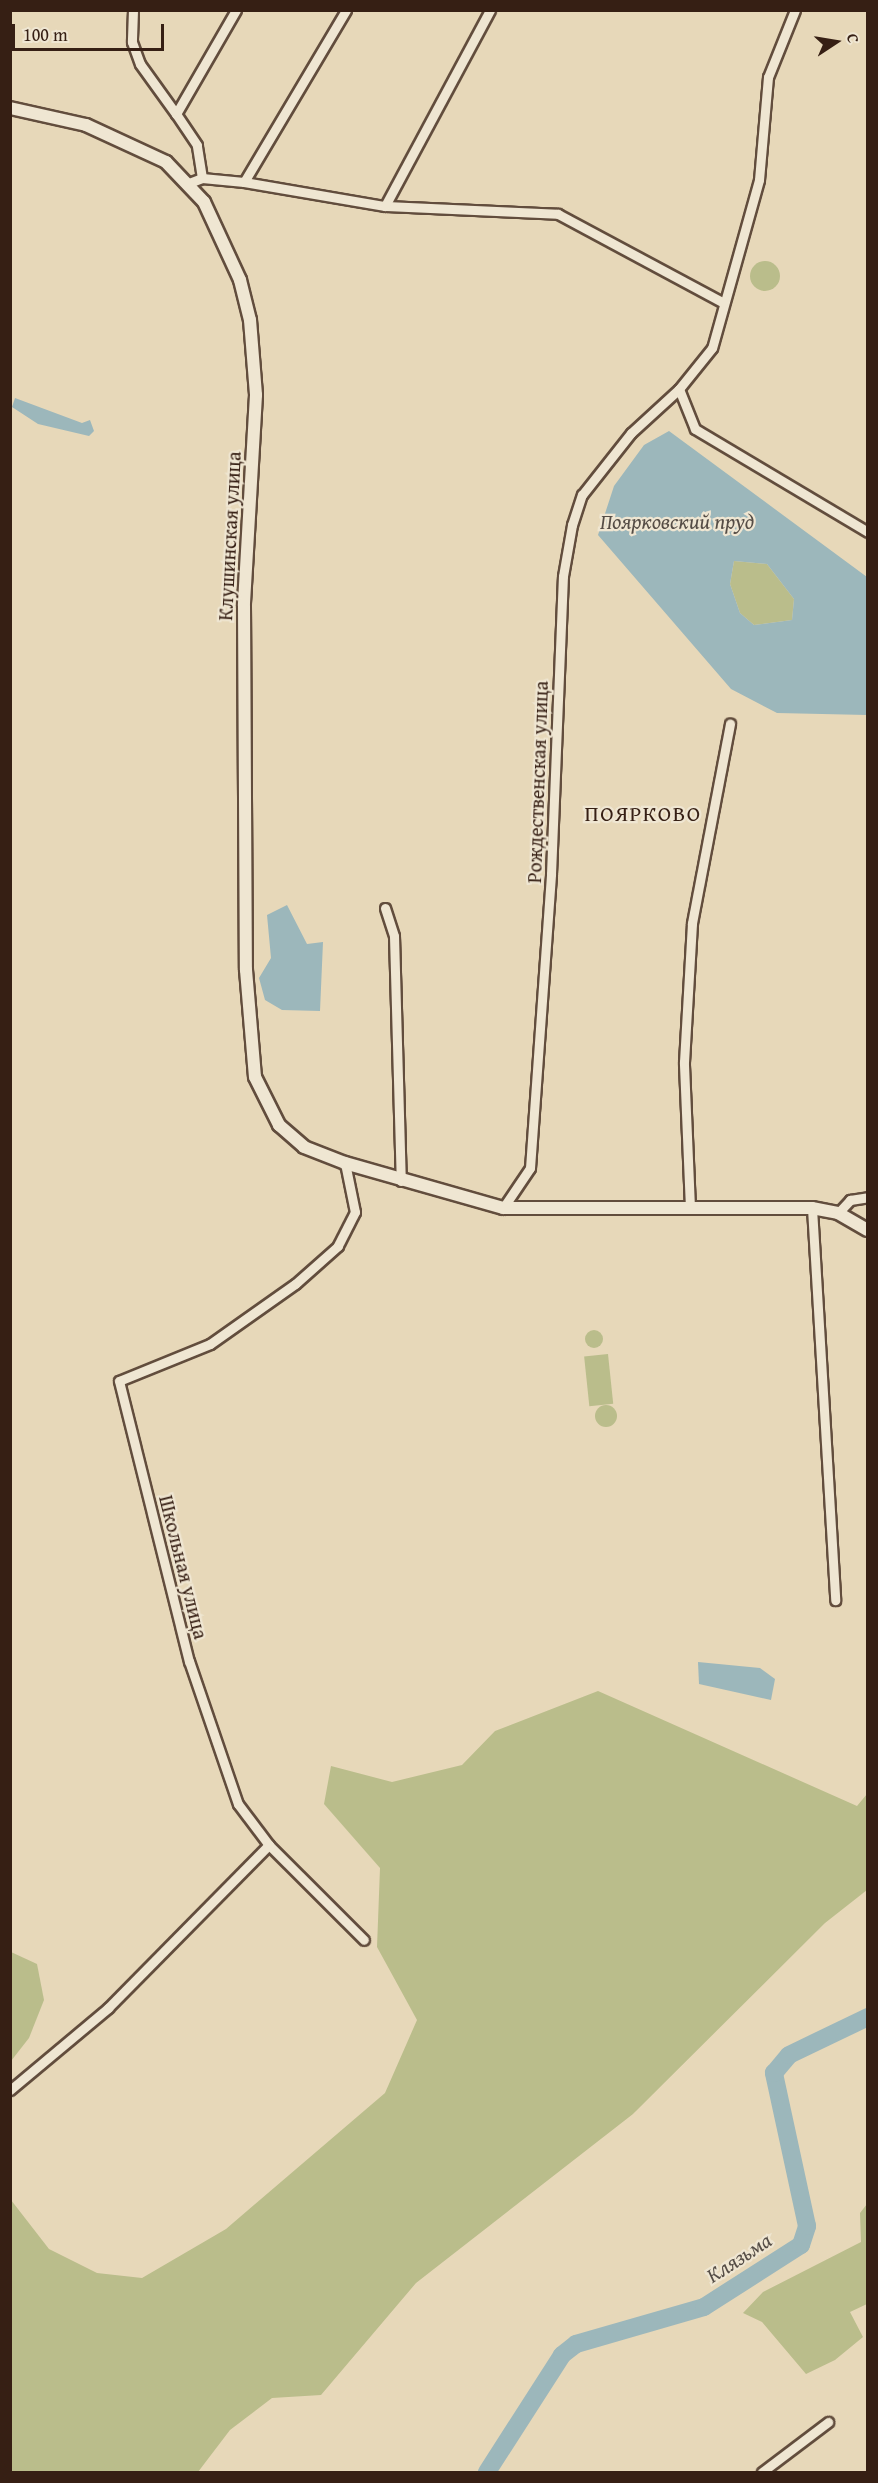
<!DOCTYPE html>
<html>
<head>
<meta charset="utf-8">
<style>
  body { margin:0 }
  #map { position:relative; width:878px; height:2483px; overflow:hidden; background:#e7d8b9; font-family:"Gentium Book Plus",serif }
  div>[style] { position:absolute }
  .green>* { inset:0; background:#babd8b; transform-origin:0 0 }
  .round { border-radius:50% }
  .water>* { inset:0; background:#9cb7bb }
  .river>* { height:18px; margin:-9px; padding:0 9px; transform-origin:9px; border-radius:9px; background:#9cb7bb }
  .roads { filter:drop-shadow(2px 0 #624d3d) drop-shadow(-2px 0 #624d3d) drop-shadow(0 2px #624d3d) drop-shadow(0 -2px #624d3d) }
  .street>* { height:9px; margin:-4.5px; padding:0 4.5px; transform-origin:4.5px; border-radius:4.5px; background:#efe6d2 }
  .secondary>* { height:12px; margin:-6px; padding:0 6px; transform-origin:6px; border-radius:6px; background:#efe6d2 }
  span { translate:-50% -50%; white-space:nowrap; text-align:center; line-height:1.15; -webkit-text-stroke:4.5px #efe6d2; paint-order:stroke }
  .street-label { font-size:20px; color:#361f14 }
  .water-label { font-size:21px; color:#554d46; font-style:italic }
  .quarter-label { font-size:22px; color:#361f14; letter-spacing:1.5px }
  .frame { position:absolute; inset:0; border:12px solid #361f14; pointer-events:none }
  .north { position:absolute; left:806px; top:12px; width:60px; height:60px; -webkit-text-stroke:4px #efe6d2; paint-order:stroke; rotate:78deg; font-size:16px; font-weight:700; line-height:24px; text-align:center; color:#361f14 }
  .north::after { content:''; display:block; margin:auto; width:21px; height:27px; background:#361f14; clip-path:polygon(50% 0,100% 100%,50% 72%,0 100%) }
  .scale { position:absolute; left:12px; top:24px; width:152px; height:27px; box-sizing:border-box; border:3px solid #361f14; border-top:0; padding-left:8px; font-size:18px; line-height:21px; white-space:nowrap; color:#361f14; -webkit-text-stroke:4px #efe6d2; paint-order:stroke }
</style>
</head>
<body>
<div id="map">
  <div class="green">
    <i class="round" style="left:750px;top:261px;width:30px;height:30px"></i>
    <i style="clip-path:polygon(734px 561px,767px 564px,794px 599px,792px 620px,754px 625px,740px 613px,730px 584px)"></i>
    <i class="round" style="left:585px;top:1330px;width:18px;height:18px"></i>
    <i style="left:608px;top:1354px;width:50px;height:24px;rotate:84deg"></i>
    <i class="round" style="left:595px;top:1405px;width:22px;height:22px"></i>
    <i style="clip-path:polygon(598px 1691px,857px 1806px,867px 1794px,867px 1890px,825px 1923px,633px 2114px,416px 2283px,321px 2395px,272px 2398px,230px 2430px,198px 2472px,11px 2472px,11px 2200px,49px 2249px,97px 2273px,142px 2278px,226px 2229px,385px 2093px,417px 2020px,377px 1947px,380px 1868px,324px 1804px,331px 1766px,392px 1782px,462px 1765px,495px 1731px)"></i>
    <i style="clip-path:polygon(11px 1952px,37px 1964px,44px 2000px,29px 2038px,11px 2061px)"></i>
    <i style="clip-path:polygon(867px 2204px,867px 2304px,850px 2312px,863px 2337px,835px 2360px,806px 2374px,762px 2322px,743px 2313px,763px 2292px,861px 2242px,860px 2213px)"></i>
  </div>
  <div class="water">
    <i style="clip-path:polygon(15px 398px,82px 423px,90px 420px,94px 431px,89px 436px,38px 424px,12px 407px)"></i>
    <i style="clip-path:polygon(evenodd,669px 431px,867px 577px,867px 715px,777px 713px,731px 689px,598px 535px,614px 486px,644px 445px,669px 431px,734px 561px,767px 564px,794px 599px,792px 620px,754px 625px,740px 613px,730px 584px,734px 561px)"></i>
    <i style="clip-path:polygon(287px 905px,307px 944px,323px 942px,320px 1011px,282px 1010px,265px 1000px,259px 978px,271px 958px,267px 915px)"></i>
    <i style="clip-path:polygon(698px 1662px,760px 1668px,775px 1679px,771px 1700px,699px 1684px)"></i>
  </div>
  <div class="river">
    <i style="left:487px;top:2472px;width:139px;rotate:-57.3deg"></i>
    <i style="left:562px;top:2355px;width:18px;rotate:-38deg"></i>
    <i style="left:576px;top:2344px;width:133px;rotate:-16.1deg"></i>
    <i style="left:704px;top:2307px;width:115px;rotate:-32.6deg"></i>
    <i style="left:801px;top:2245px;width:20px;rotate:-72deg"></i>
    <i style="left:807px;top:2226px;width:157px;rotate:-102.2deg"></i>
    <i style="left:774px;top:2073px;width:23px;rotate:-50deg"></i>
    <i style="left:789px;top:2055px;width:88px;rotate:-25.7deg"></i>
  </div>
  <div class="roads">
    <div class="street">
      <i style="left:133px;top:10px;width:32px;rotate:92deg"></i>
      <i style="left:132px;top:42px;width:23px;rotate:70deg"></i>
      <i style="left:140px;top:64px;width:62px;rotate:54.2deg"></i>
      <i style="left:795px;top:10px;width:72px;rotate:111.9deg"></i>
      <i style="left:768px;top:77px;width:103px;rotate:95deg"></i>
      <i style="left:759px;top:180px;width:174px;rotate:105.6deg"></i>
      <i style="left:712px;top:348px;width:53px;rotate:128.8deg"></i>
      <i style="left:679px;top:389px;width:43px;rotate:68.2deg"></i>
      <i style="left:695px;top:429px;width:201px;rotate:30.8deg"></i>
      <i style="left:202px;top:178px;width:33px;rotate:-99deg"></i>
      <i style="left:197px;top:145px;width:37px;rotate:-124deg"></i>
      <i style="left:176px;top:114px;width:120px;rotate:-60deg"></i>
      <i style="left:244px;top:182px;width:200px;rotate:-59.3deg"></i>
      <i style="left:189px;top:183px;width:14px;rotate:-21deg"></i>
      <i style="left:202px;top:178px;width:42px;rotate:5.4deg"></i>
      <i style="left:244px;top:182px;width:143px;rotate:9.7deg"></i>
      <i style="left:385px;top:206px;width:173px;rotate:2.6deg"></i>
      <i style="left:558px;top:214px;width:188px;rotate:28.2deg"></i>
      <i style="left:385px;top:206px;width:222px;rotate:-61.8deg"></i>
      <i style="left:385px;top:908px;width:29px;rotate:72deg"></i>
      <i style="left:394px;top:936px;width:245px;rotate:88.4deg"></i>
      <i style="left:345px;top:1163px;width:50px;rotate:78.5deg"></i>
      <i style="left:355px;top:1212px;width:38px;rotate:117deg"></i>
      <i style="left:338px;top:1246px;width:57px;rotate:138.5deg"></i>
      <i style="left:295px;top:1284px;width:104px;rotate:144.8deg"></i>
      <i style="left:210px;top:1344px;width:98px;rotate:157.9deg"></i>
      <i style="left:119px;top:1381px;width:289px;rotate:76deg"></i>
      <i style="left:189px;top:1661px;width:151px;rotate:71.1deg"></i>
      <i style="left:238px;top:1804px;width:51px;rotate:52.9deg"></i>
      <i style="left:269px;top:1845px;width:134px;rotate:45deg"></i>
      <i style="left:503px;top:1208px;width:48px;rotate:-56deg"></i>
      <i style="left:530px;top:1168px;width:295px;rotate:-85.9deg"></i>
      <i style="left:551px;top:874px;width:298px;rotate:-87.7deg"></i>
      <i style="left:563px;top:576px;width:52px;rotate:-80deg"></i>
      <i style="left:572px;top:525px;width:32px;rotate:-72deg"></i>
      <i style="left:582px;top:495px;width:79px;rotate:-51.7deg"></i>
      <i style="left:631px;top:433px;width:65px;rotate:-42.5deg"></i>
      <i style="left:690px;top:1208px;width:146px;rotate:-92.4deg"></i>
      <i style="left:684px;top:1062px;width:139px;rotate:-86.7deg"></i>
      <i style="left:692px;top:923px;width:203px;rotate:-79.2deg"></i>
      <i style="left:812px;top:1208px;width:393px;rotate:86.6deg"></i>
      <i style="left:838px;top:1213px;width:18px;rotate:-47deg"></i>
      <i style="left:850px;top:1200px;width:18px;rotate:-9deg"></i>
      <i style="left:10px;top:2090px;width:128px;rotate:-39.9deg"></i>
      <i style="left:108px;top:2008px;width:229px;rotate:-45.4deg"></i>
      <i style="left:762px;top:2472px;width:83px;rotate:-37.1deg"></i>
    </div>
    <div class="secondary">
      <i style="left:10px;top:108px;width:78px;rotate:12.6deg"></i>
      <i style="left:86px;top:125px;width:88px;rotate:24.8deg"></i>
      <i style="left:166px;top:162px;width:55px;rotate:46.5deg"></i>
      <i style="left:204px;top:202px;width:86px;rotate:65.2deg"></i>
      <i style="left:240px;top:280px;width:41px;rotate:76deg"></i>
      <i style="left:250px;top:320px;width:75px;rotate:85.4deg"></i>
      <i style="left:256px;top:395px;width:211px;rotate:93.3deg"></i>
      <i style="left:244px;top:606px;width:364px;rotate:89.7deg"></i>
      <i style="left:246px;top:970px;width:107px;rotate:85.2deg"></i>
      <i style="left:255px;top:1077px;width:54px;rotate:63.4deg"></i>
      <i style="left:279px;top:1125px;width:33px;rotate:41deg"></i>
      <i style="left:304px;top:1147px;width:44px;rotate:21.3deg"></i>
      <i style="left:345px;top:1163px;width:164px;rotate:15.9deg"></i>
      <i style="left:503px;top:1208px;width:309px"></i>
      <i style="left:812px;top:1208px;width:26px;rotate:11deg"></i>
      <i style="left:838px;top:1213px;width:34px;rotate:30deg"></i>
    </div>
  </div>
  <div class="street-label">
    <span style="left:229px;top:536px;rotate:-87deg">Клушинская улица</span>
    <span style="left:537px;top:782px;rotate:-88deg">Рождественская улица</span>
    <span style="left:184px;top:1567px;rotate:76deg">Школьная улица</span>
  </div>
  <div class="water-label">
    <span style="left:677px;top:522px">Поярковский пруд</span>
    <span style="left:739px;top:2258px;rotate:-33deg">Клязьма</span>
  </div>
  <div class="quarter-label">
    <span style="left:643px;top:814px">ПОЯРКОВО</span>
  </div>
  <div class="frame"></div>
  <div class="north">С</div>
  <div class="scale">100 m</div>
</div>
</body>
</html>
